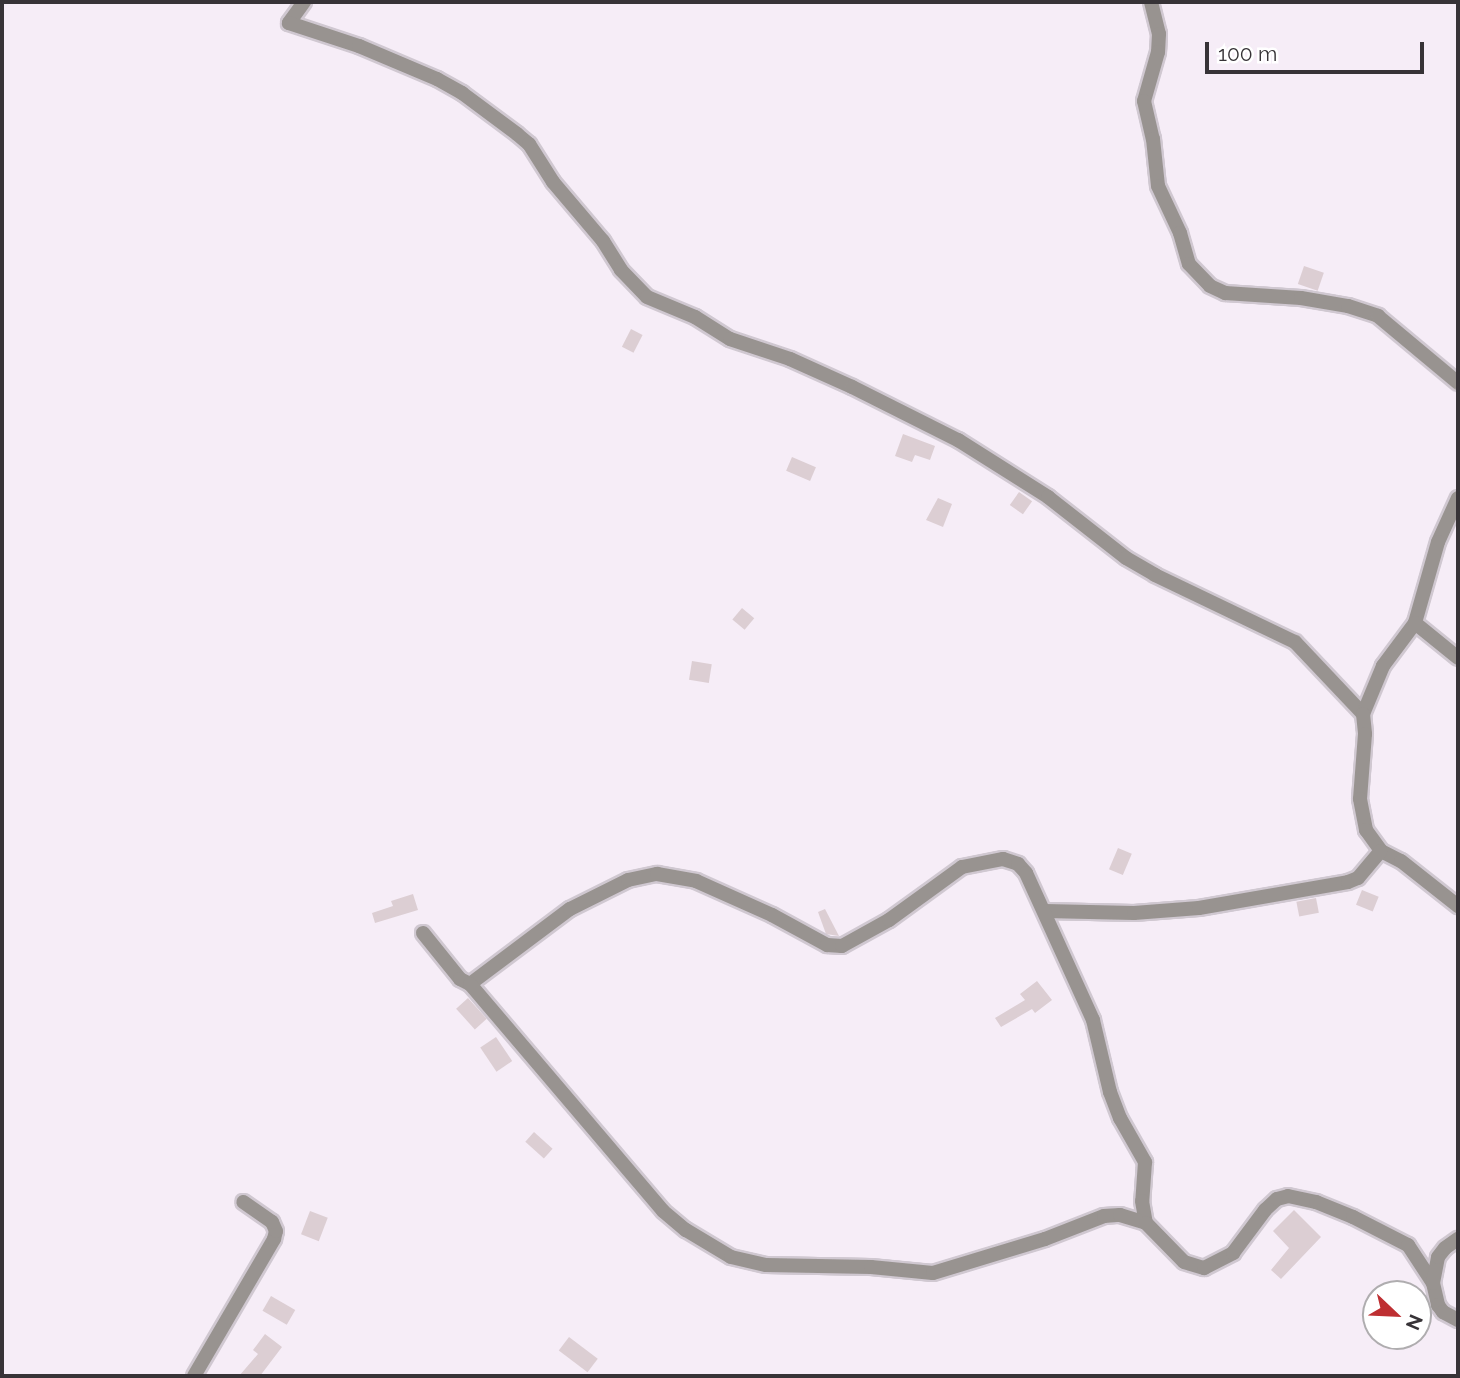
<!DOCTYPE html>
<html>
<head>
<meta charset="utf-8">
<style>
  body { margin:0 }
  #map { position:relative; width:1460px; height:1378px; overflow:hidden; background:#f6edf7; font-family:Raleway,sans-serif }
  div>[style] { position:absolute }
  .building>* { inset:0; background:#dcced3; transform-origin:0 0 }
  .roads { filter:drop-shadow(2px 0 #d0c8d1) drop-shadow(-2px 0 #d0c8d1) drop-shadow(0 2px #d0c8d1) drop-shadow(0 -2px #d0c8d1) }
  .street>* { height:14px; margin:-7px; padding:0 7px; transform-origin:7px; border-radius:7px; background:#989390 }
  span { translate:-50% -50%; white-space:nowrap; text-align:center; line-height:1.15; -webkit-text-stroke:7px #fff; paint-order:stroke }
  .frame { position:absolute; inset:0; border:4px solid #373337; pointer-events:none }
  .north { position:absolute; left:1362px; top:1280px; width:70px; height:70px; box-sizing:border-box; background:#fff; border:2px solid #afadaf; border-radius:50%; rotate:113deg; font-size:19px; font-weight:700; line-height:28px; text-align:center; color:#373337 }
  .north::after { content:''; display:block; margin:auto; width:24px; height:32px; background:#be2f32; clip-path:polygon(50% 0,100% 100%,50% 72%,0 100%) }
  .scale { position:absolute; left:1205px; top:42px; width:219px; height:32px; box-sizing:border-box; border:4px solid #373337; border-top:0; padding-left:9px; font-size:21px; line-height:24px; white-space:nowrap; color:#373337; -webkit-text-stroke:5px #fff; paint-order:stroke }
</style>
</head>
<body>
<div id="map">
  <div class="building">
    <i style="left:1304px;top:266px;width:21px;height:19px;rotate:19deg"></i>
    <i style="left:631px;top:329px;width:13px;height:20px;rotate:27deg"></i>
    <i style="clip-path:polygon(903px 434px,935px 446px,930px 460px,915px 455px,912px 462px,895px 456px)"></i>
    <i style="left:792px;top:457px;width:26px;height:15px;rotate:23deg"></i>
    <i style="left:1019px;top:492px;width:16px;height:16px;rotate:35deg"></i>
    <i style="clip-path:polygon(938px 498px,952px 504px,943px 527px,926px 520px)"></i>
    <i style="left:742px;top:608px;width:16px;height:15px;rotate:40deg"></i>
    <i style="left:692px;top:661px;width:20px;height:19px;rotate:9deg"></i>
    <i style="left:1118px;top:848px;width:15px;height:23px;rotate:23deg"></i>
    <i style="left:1362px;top:890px;width:18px;height:16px;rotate:22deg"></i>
    <i style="clip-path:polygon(413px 894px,418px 910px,375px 923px,372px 913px,393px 906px,391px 901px)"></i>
    <i style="left:1316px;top:898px;width:15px;height:20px;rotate:79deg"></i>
    <i style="clip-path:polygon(825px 909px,839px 936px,826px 934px,818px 912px)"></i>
    <i style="clip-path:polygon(1037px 981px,1052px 1000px,1035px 1013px,1032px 1009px,1001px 1027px,995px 1018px,1025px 1000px,1020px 994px)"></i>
    <i style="left:468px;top:998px;width:28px;height:16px;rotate:48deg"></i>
    <i style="left:496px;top:1037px;width:29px;height:19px;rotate:56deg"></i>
    <i style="left:534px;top:1132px;width:25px;height:13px;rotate:42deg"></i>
    <i style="clip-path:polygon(1294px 1210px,1321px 1237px,1281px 1279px,1271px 1270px,1289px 1248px,1273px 1231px)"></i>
    <i style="left:310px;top:1211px;width:19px;height:25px;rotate:21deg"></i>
    <i style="left:271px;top:1296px;width:28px;height:17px;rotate:30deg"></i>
    <i style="clip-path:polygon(265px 1334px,282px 1347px,260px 1376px,239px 1376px,258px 1354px,253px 1350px)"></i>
    <i style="left:569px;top:1337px;width:36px;height:17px;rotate:37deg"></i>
  </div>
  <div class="roads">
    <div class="street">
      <i style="left:304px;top:2px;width:26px;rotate:126deg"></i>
      <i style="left:289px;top:23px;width:74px;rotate:18.2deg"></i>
      <i style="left:359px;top:46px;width:85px;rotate:22.9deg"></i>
      <i style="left:437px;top:79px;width:29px;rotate:29deg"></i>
      <i style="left:462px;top:93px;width:69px;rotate:36.7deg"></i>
      <i style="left:517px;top:134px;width:16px;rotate:40deg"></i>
      <i style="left:529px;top:144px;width:45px;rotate:57.7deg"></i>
      <i style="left:553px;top:182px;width:77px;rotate:49.7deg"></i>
      <i style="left:603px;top:241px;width:34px;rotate:58deg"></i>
      <i style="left:621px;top:270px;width:37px;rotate:46deg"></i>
      <i style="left:647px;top:297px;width:52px;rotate:22.6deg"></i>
      <i style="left:695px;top:317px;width:41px;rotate:32.2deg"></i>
      <i style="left:730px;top:339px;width:63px;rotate:18.4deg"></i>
      <i style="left:790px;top:359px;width:68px;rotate:24.3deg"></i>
      <i style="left:852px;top:387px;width:119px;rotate:26.6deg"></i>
      <i style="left:958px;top:440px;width:107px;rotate:32.3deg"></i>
      <i style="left:1048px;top:497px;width:99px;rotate:38deg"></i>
      <i style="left:1126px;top:558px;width:34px;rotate:30deg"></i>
      <i style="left:1155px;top:575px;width:155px;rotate:25.6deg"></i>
      <i style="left:1295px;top:642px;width:99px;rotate:46.6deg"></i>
      <i style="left:1151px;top:2px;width:33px;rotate:76deg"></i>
      <i style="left:1159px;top:34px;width:18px;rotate:93deg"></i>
      <i style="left:1158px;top:52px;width:51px;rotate:105.9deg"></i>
      <i style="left:1144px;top:101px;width:39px;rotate:77deg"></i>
      <i style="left:1153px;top:139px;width:47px;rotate:83.9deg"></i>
      <i style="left:1158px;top:186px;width:52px;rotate:64.9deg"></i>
      <i style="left:1180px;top:233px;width:32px;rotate:74deg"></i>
      <i style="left:1189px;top:264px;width:30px;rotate:46deg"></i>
      <i style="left:1210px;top:286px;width:17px;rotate:25deg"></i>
      <i style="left:1225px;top:293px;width:76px;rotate:3.8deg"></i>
      <i style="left:1301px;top:298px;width:48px;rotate:9.7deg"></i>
      <i style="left:1348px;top:306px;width:32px;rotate:18deg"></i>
      <i style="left:1378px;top:316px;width:104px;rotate:39.9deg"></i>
      <i style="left:1458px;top:498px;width:48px;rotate:114.4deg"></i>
      <i style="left:1438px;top:542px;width:84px;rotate:105.9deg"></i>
      <i style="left:1415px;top:623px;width:54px;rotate:126.7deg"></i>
      <i style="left:1383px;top:666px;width:52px;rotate:112.6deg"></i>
      <i style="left:1363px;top:714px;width:20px;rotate:84deg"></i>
      <i style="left:1365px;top:734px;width:65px;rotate:94.4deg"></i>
      <i style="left:1360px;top:799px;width:32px;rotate:79deg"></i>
      <i style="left:1366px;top:830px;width:26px;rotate:54deg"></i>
      <i style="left:1381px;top:851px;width:22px;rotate:27deg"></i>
      <i style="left:1401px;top:861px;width:73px;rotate:38.3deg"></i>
      <i style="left:1415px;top:623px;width:55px;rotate:39.1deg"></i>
      <i style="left:1045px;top:911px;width:89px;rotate:1.3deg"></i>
      <i style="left:1134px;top:913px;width:65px;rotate:-4.4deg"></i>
      <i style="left:1199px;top:908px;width:151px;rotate:-9.9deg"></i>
      <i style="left:1348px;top:882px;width:11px;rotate:-22deg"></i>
      <i style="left:1358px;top:878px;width:35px;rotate:-50deg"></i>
      <i style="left:423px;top:933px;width:59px;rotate:51.2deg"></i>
      <i style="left:460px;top:979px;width:11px;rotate:27deg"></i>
      <i style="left:470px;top:984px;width:125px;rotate:-36.9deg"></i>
      <i style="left:570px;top:909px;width:65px;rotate:-26.6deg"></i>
      <i style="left:628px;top:880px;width:30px;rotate:-12deg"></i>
      <i style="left:657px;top:874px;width:40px;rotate:10deg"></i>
      <i style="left:696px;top:881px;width:83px;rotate:24.1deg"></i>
      <i style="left:772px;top:915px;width:63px;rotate:28.6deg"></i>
      <i style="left:827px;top:945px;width:15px;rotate:4deg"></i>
      <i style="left:842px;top:946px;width:54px;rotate:-29deg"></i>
      <i style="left:889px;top:920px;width:90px;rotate:-36deg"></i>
      <i style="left:962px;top:867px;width:42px;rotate:-11deg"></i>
      <i style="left:1003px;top:859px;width:16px;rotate:18deg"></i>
      <i style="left:1018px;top:864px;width:12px;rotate:48deg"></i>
      <i style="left:1026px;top:873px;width:162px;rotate:65.5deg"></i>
      <i style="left:1093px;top:1020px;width:74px;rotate:76.7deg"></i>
      <i style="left:1110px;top:1092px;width:28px;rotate:69deg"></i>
      <i style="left:1120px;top:1118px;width:51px;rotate:60.4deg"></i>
      <i style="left:1145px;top:1162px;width:39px;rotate:94deg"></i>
      <i style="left:1142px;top:1201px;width:22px;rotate:80deg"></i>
      <i style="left:470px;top:984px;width:298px;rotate:49.6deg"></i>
      <i style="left:663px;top:1211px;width:30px;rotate:40deg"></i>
      <i style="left:686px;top:1230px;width:52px;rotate:31deg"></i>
      <i style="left:731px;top:1257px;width:36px;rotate:13deg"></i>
      <i style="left:766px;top:1265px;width:105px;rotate:1.1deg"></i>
      <i style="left:871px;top:1267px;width:62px;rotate:5.5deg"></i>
      <i style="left:933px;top:1273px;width:117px;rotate:-16.9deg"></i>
      <i style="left:1045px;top:1239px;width:63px;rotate:-21.3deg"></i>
      <i style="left:1104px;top:1216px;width:16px;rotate:-4deg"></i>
      <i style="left:1120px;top:1215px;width:27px;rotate:17deg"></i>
      <i style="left:1146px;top:1223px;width:54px;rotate:45.7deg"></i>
      <i style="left:1184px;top:1262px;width:21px;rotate:17deg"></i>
      <i style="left:1204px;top:1268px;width:33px;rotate:-27deg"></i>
      <i style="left:1233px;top:1253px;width:54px;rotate:-53.3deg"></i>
      <i style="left:1265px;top:1210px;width:16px;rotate:-43deg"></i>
      <i style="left:1277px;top:1199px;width:11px;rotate:-15deg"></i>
      <i style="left:1288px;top:1196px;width:29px;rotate:12deg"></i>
      <i style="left:1316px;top:1202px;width:40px;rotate:22deg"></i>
      <i style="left:1353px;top:1217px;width:62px;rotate:27deg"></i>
      <i style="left:1408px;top:1245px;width:45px;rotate:56.7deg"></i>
      <i style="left:1433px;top:1283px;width:23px;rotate:77deg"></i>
      <i style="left:1438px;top:1305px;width:9px;rotate:54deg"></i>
      <i style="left:1443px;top:1312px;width:17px;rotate:28deg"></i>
      <i style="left:1433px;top:1283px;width:26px;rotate:-79deg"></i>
      <i style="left:1438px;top:1257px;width:11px;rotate:-52deg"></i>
      <i style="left:1445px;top:1248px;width:16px;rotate:-35deg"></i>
      <i style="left:194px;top:1376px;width:159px;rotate:-59.7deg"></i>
      <i style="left:274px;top:1239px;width:8px;rotate:-76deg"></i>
      <i style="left:276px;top:1231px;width:10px;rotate:-114deg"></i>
      <i style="left:272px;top:1222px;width:35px;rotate:-145deg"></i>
    </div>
  </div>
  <div class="frame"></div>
  <div class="north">N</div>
  <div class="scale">100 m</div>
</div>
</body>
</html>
